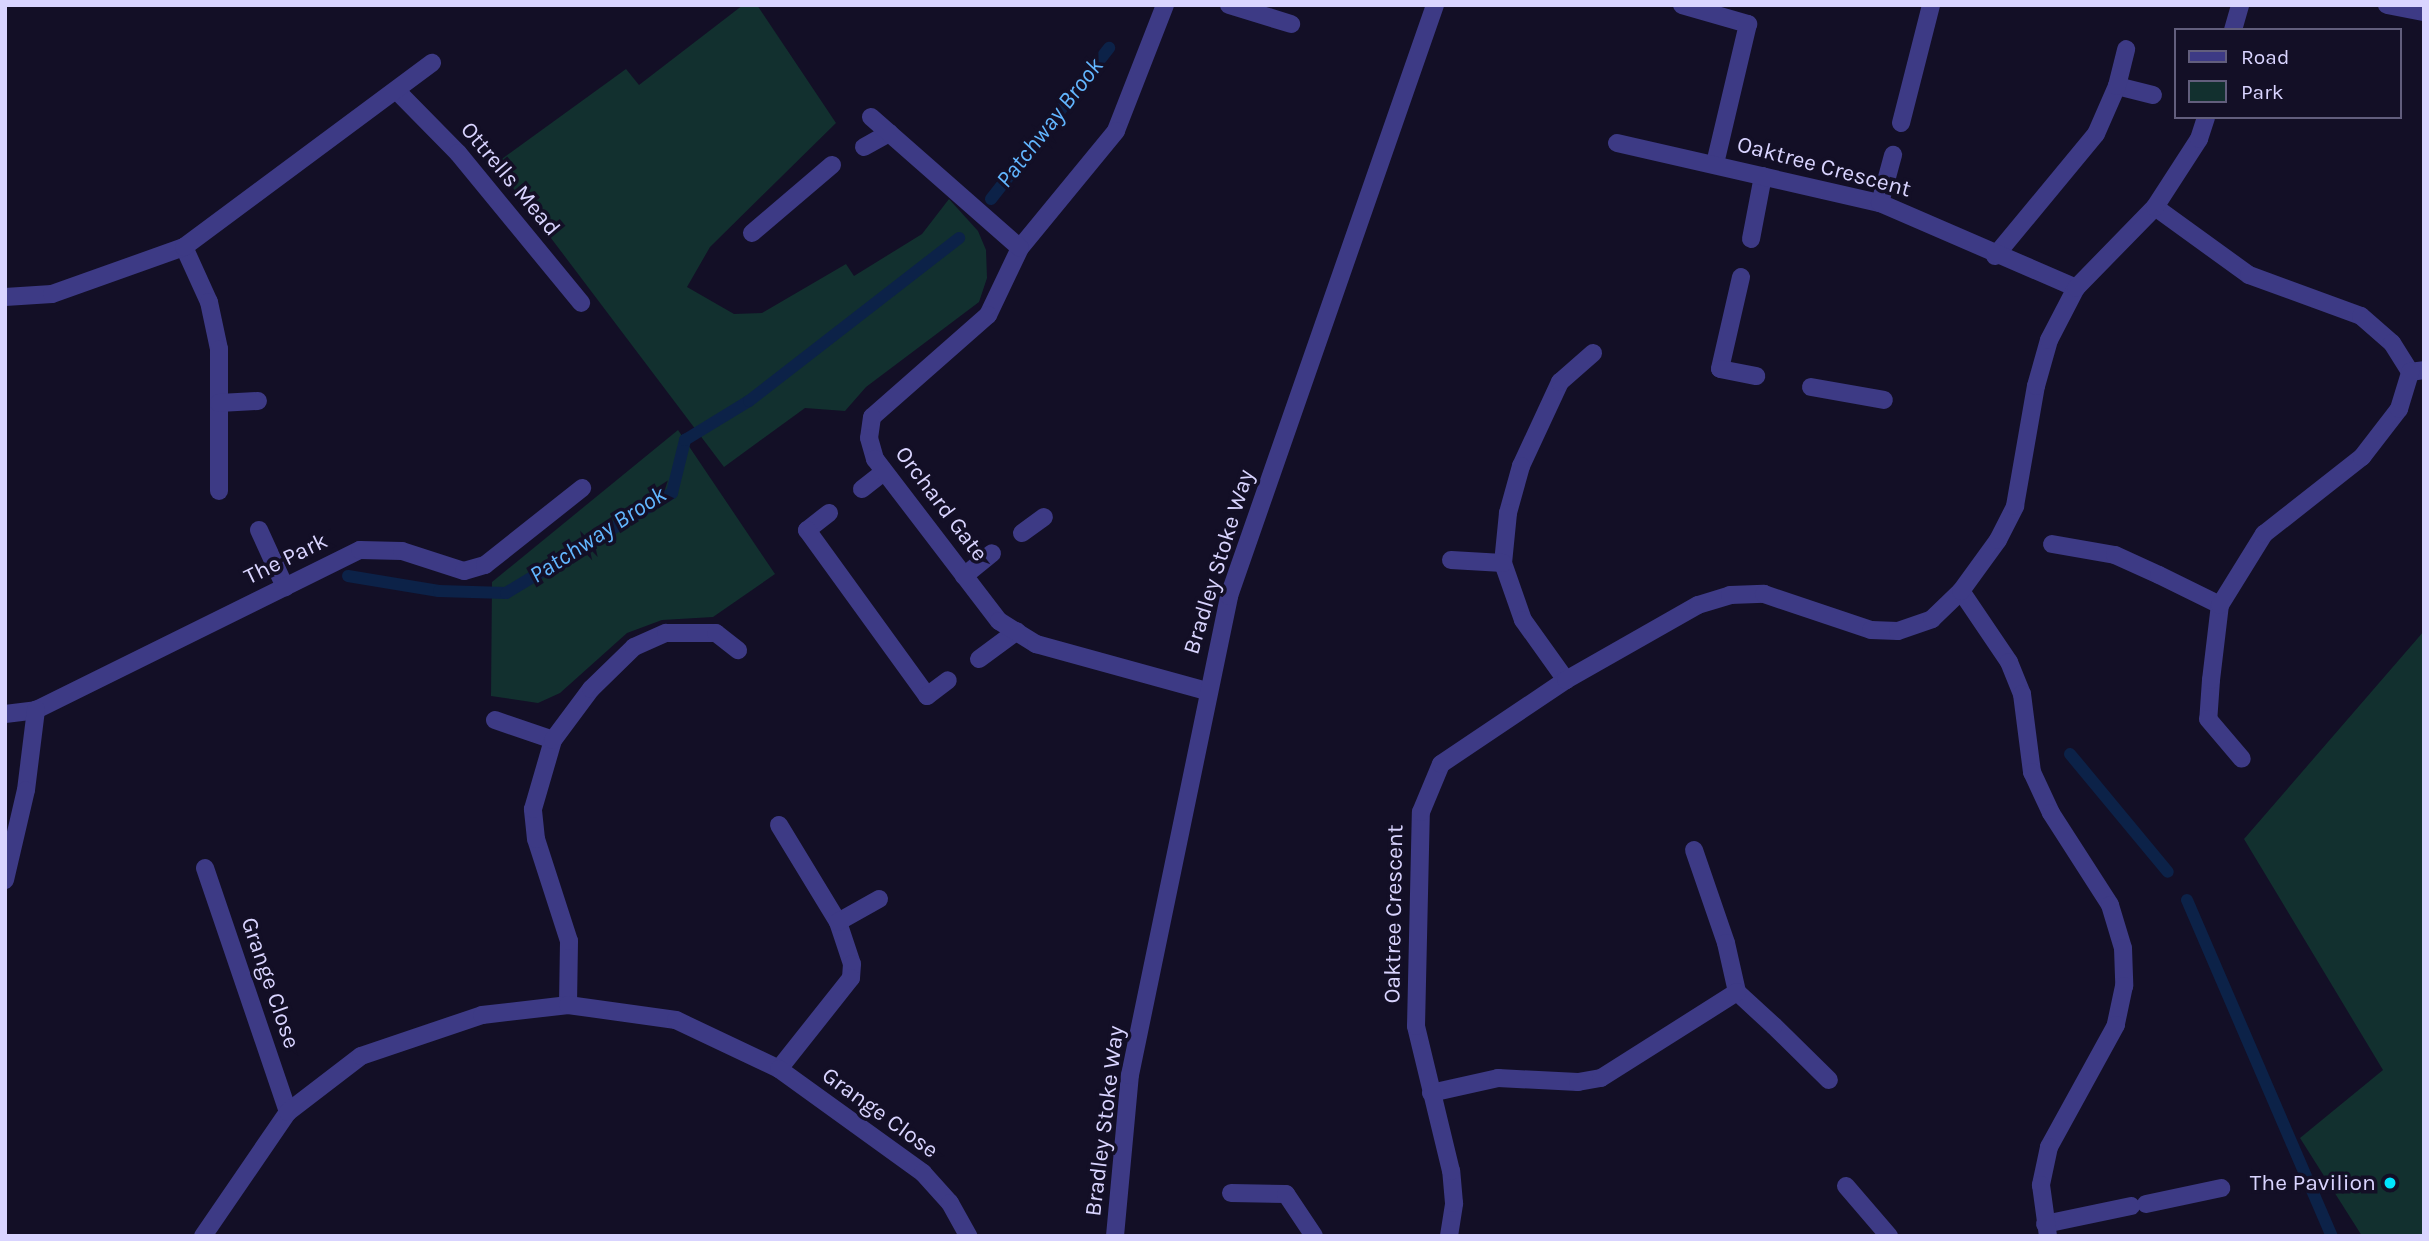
<!DOCTYPE html>
<html>
<head>
<meta charset="utf-8">
<style>
  body { margin:0 }
  #map { position:relative; width:2429px; height:1241px; overflow:hidden; background:#130f26; font-family:Karla,sans-serif }
  div>[style] { position:absolute }
  .green>* { inset:0; background:#12302f }
  .stream>* { height:12px; margin:-6px; padding:0 6px; transform-origin:6px; border-radius:6px; background:#0c2248 }
  .service>* { height:18px; margin:-9px; padding:0 9px; transform-origin:9px; border-radius:9px; background:#3d3a85 }
  .minor>* { height:18px; margin:-9px; padding:0 9px; transform-origin:9px; border-radius:9px; background:#3d3a85 }
  .tertiary>* { height:18px; margin:-9px; padding:0 9px; transform-origin:9px; border-radius:9px; background:#3d3a85 }
  .dots>* { width:19px; height:19px; translate:-50% -50%; box-sizing:border-box; border:4px solid #130f26; border-radius:50% }
  span { translate:-50% -50%; white-space:nowrap; text-align:center; line-height:1.15; -webkit-text-stroke:7px #130f26; paint-order:stroke }
  .street-label { font-size:23px; color:#d9d4ff }
  .poi-label { font-size:23px; color:#d9d4ff }
  .right { translate:-100% -50%; text-align:right }
  .water-label { font-size:24px; color:#62b6ff; font-style:italic }
  .frame { position:absolute; inset:0; border:7px solid #d9d4ff; pointer-events:none }
  .legend { position:absolute; left:2174px; top:28px; width:228px; height:91px; box-sizing:border-box; background:#130f26; border:2px solid #625e7d; margin:0; padding:9px 12px; list-style:none; font-size:21px; color:#d9d4ff }
  .legend li { display:flex; align-items:center; gap:14px; height:35px }
  .legend b { width:35px; border:2px solid #625e7d }
</style>
</head>
<body>
<div id="map">
  <div class="green">
    <i style="clip-path:polygon(743px 5px,757px 5px,836px 123px,710px 247px,687px 287px,734px 314px,762px 313px,846px 264px,854px 276px,922px 234px,949px 199px,978px 231px,986px 250px,987px 278px,979px 302px,866px 387px,845px 411px,805px 408px,724px 467px,495px 164px,626px 69px,639px 85px)"></i>
    <i style="clip-path:polygon(678px 430px,775px 574px,713px 617px,662px 620px,627px 633px,560px 693px,538px 703px,491px 696px,492px 582px)"></i>
    <i style="clip-path:polygon(2424px 631px,2424px 1236px,2362px 1236px,2300px 1138px,2383px 1070px,2244px 839px)"></i>
  </div>
  <div class="stream">
    <i style="left:991px;top:199px;width:192px;rotate:-52deg"></i>
    <i style="left:348px;top:576px;width:92px;rotate:9.4deg"></i>
    <i style="left:439px;top:591px;width:67px;rotate:1.7deg"></i>
    <i style="left:506px;top:593px;width:194px;rotate:-31.1deg"></i>
    <i style="left:672px;top:493px;width:55px;rotate:-76.2deg"></i>
    <i style="left:685px;top:440px;width:75px;rotate:-31.4deg"></i>
    <i style="left:749px;top:401px;width:266px;rotate:-37.8deg"></i>
    <i style="left:2070px;top:754px;width:153px;rotate:50.3deg"></i>
    <i style="left:2187px;top:900px;width:366px;rotate:66.7deg"></i>
  </div>
  <div class="service">
    <i style="left:2117px;top:86px;width:37px;rotate:14deg"></i>
    <i style="left:1901px;top:123px;width:122px;rotate:-75.7deg"></i>
    <i style="left:864px;top:147px;width:29px;rotate:-29deg"></i>
    <i style="left:1880px;top:203px;width:50px;rotate:-74.8deg"></i>
    <i style="left:752px;top:233px;width:105px;rotate:-40.4deg"></i>
    <i style="left:1751px;top:239px;width:64px;rotate:-79.2deg"></i>
    <i style="left:1995px;top:256px;width:158px;rotate:-50.4deg"></i>
    <i style="left:2096px;top:134px;width:52px;rotate:-66.4deg"></i>
    <i style="left:2117px;top:86px;width:38px;rotate:-76deg"></i>
    <i style="left:1741px;top:277px;width:94px;rotate:102.9deg"></i>
    <i style="left:1720px;top:369px;width:37px;rotate:11deg"></i>
    <i style="left:1811px;top:387px;width:74px;rotate:10.1deg"></i>
    <i style="left:1521px;top:466px;width:93px;rotate:-65.1deg"></i>
    <i style="left:1560px;top:382px;width:44px;rotate:-41.3deg"></i>
    <i style="left:862px;top:489px;width:28px;rotate:-38deg"></i>
    <i style="left:829px;top:513px;width:28px;rotate:142deg"></i>
    <i style="left:807px;top:530px;width:205px;rotate:54.1deg"></i>
    <i style="left:927px;top:696px;width:26px;rotate:-37deg"></i>
    <i style="left:259px;top:530px;width:63px;rotate:65.5deg"></i>
    <i style="left:1022px;top:533px;width:27px;rotate:-36deg"></i>
    <i style="left:2052px;top:544px;width:64px;rotate:9.9deg"></i>
    <i style="left:2115px;top:555px;width:48px;rotate:24.4deg"></i>
    <i style="left:964px;top:576px;width:36px;rotate:-39deg"></i>
    <i style="left:979px;top:659px;width:47px;rotate:-36.4deg"></i>
    <i style="left:2211px;top:680px;width:39px;rotate:94deg"></i>
    <i style="left:2208px;top:719px;width:52px;rotate:49.6deg"></i>
    <i style="left:5px;top:714px;width:31px;rotate:-7deg"></i>
    <i style="left:36px;top:710px;width:361px;rotate:-26.3deg"></i>
    <i style="left:360px;top:550px;width:42px;rotate:1.4deg"></i>
    <i style="left:402px;top:551px;width:65px;rotate:17.9deg"></i>
    <i style="left:464px;top:571px;width:22px;rotate:-16deg"></i>
    <i style="left:485px;top:565px;width:124px;rotate:-38.4deg"></i>
    <i style="left:26px;top:790px;width:81px;rotate:-82.9deg"></i>
    <i style="left:1694px;top:850px;width:98px;rotate:71deg"></i>
    <i style="left:205px;top:868px;width:258px;rotate:71.2deg"></i>
    <i style="left:1774px;top:1026px;width:77px;rotate:44.5deg"></i>
    <i style="left:1846px;top:1186px;width:66px;rotate:49.3deg"></i>
    <i style="left:1231px;top:1193px;width:55px;rotate:1deg"></i>
    <i style="left:1286px;top:1194px;width:50px;rotate:56.3deg"></i>
    <i style="left:2146px;top:1204px;width:77px;rotate:-12deg"></i>
    <i style="left:2045px;top:1224px;width:88px;rotate:-11.8deg"></i>
  </div>
  <div class="minor">
    <i style="left:1165px;top:5px;width:135px;rotate:111.3deg"></i>
    <i style="left:1116px;top:131px;width:151px;rotate:129.4deg"></i>
    <i style="left:1020px;top:248px;width:74px;rotate:115.5deg"></i>
    <i style="left:988px;top:315px;width:154px;rotate:138.7deg"></i>
    <i style="left:872px;top:417px;width:21px;rotate:98deg"></i>
    <i style="left:869px;top:438px;width:22px;rotate:74deg"></i>
    <i style="left:875px;top:459px;width:204px;rotate:52.6deg"></i>
    <i style="left:999px;top:621px;width:44px;rotate:31.9deg"></i>
    <i style="left:1036px;top:644px;width:177px;rotate:15.4deg"></i>
    <i style="left:1229px;top:5px;width:65px;rotate:17deg"></i>
    <i style="left:1682px;top:5px;width:69px;rotate:16.1deg"></i>
    <i style="left:1748px;top:24px;width:144px;rotate:103.3deg"></i>
    <i style="left:2233px;top:30px;width:26px;rotate:-74deg"></i>
    <i style="left:397px;top:91px;width:87px;rotate:45.5deg"></i>
    <i style="left:458px;top:153px;width:194px;rotate:50.6deg"></i>
    <i style="left:871px;top:117px;width:198px;rotate:41.3deg"></i>
    <i style="left:1617px;top:143px;width:270px;rotate:12.9deg"></i>
    <i style="left:1880px;top:203px;width:214px;rotate:23.4deg"></i>
    <i style="left:2155px;top:207px;width:116px;rotate:35.9deg"></i>
    <i style="left:2249px;top:275px;width:119px;rotate:20.1deg"></i>
    <i style="left:2361px;top:316px;width:41px;rotate:41.1deg"></i>
    <i style="left:2392px;top:343px;width:34px;rotate:58deg"></i>
    <i style="left:2410px;top:372px;width:14px;rotate:-8deg"></i>
    <i style="left:184px;top:247px;width:60px;rotate:65.6deg"></i>
    <i style="left:209px;top:302px;width:48px;rotate:78deg"></i>
    <i style="left:219px;top:349px;width:142px;rotate:90deg"></i>
    <i style="left:5px;top:297px;width:47px;rotate:-3.7deg"></i>
    <i style="left:52px;top:294px;width:140px;rotate:-19.6deg"></i>
    <i style="left:184px;top:247px;width:309px;rotate:-36.6deg"></i>
    <i style="left:219px;top:403px;width:39px;rotate:-3deg"></i>
    <i style="left:1521px;top:466px;width:49px;rotate:105.5deg"></i>
    <i style="left:1508px;top:513px;width:50px;rotate:95.7deg"></i>
    <i style="left:1503px;top:563px;width:60px;rotate:70.7deg"></i>
    <i style="left:1523px;top:620px;width:74px;rotate:54.4deg"></i>
    <i style="left:1451px;top:560px;width:52px;rotate:3.3deg"></i>
    <i style="left:2159px;top:575px;width:68px;rotate:26.2deg"></i>
    <i style="left:1961px;top:591px;width:86px;rotate:55.9deg"></i>
    <i style="left:2009px;top:662px;width:35px;rotate:68deg"></i>
    <i style="left:2022px;top:694px;width:79px;rotate:82.7deg"></i>
    <i style="left:2032px;top:772px;width:45px;rotate:65.1deg"></i>
    <i style="left:2051px;top:813px;width:109px;rotate:57.3deg"></i>
    <i style="left:2110px;top:905px;width:45px;rotate:73.2deg"></i>
    <i style="left:2123px;top:948px;width:38px;rotate:88deg"></i>
    <i style="left:2124px;top:986px;width:40px;rotate:102deg"></i>
    <i style="left:2116px;top:1025px;width:139px;rotate:118.8deg"></i>
    <i style="left:2049px;top:1147px;width:39px;rotate:102deg"></i>
    <i style="left:2041px;top:1185px;width:51px;rotate:82.2deg"></i>
    <i style="left:2211px;top:680px;width:76px;rotate:-83.2deg"></i>
    <i style="left:2220px;top:605px;width:84px;rotate:-58.2deg"></i>
    <i style="left:2264px;top:534px;width:125px;rotate:-38.2deg"></i>
    <i style="left:2362px;top:457px;width:61px;rotate:-52.4deg"></i>
    <i style="left:2399px;top:409px;width:39px;rotate:-73deg"></i>
    <i style="left:495px;top:720px;width:61px;rotate:19deg"></i>
    <i style="left:779px;top:825px;width:114px;rotate:58.7deg"></i>
    <i style="left:838px;top:922px;width:44px;rotate:71.6deg"></i>
    <i style="left:852px;top:964px;width:14px;rotate:94deg"></i>
    <i style="left:851px;top:978px;width:116px;rotate:128.4deg"></i>
    <i style="left:5px;top:880px;width:92px;rotate:-76.9deg"></i>
    <i style="left:838px;top:922px;width:47px;rotate:-29.3deg"></i>
    <i style="left:1726px;top:943px;width:50px;rotate:77.3deg"></i>
    <i style="left:1737px;top:992px;width:50px;rotate:42.6deg"></i>
    <i style="left:568px;top:1005px;width:64px;rotate:-89.1deg"></i>
    <i style="left:569px;top:941px;width:107px;rotate:-107.9deg"></i>
    <i style="left:536px;top:839px;width:30px;rotate:-96deg"></i>
    <i style="left:533px;top:809px;width:72px;rotate:-73.8deg"></i>
    <i style="left:553px;top:740px;width:64px;rotate:-53.3deg"></i>
    <i style="left:591px;top:689px;width:60px;rotate:-44.3deg"></i>
    <i style="left:634px;top:647px;width:35px;rotate:-24deg"></i>
    <i style="left:666px;top:633px;width:50px"></i>
    <i style="left:716px;top:633px;width:28px;rotate:38deg"></i>
    <i style="left:1431px;top:1093px;width:69px;rotate:-12.6deg"></i>
    <i style="left:1498px;top:1078px;width:80px;rotate:2.9deg"></i>
    <i style="left:1578px;top:1082px;width:23px;rotate:-10deg"></i>
    <i style="left:1601px;top:1078px;width:161px;rotate:-32.3deg"></i>
    <i style="left:203px;top:1236px;width:150px;rotate:-55.6deg"></i>
    <i style="left:288px;top:1112px;width:92px;rotate:-37.5deg"></i>
    <i style="left:361px;top:1056px;width:128px;rotate:-18.7deg"></i>
    <i style="left:482px;top:1015px;width:87px;rotate:-6.6deg"></i>
    <i style="left:568px;top:1005px;width:109px;rotate:7.9deg"></i>
    <i style="left:676px;top:1020px;width:114px;rotate:25.4deg"></i>
    <i style="left:779px;top:1069px;width:178px;rotate:35.8deg"></i>
    <i style="left:923px;top:1173px;width:40px;rotate:48deg"></i>
    <i style="left:950px;top:1203px;width:38px;rotate:61deg"></i>
    <i style="left:1449px;top:1236px;width:33px;rotate:-81deg"></i>
    <i style="left:1454px;top:1203px;width:32px;rotate:-95deg"></i>
    <i style="left:1451px;top:1171px;width:149px;rotate:-103.6deg"></i>
    <i style="left:1416px;top:1026px;width:214px;rotate:-88.7deg"></i>
    <i style="left:1421px;top:812px;width:52px;rotate:-67.4deg"></i>
    <i style="left:1441px;top:764px;width:151px;rotate:-33.9deg"></i>
    <i style="left:1566px;top:680px;width:152px;rotate:-29.6deg"></i>
    <i style="left:1698px;top:605px;width:34px;rotate:-17deg"></i>
    <i style="left:1730px;top:595px;width:34px;rotate:-2deg"></i>
    <i style="left:1764px;top:594px;width:113px;rotate:18.6deg"></i>
    <i style="left:1871px;top:630px;width:27px;rotate:2deg"></i>
    <i style="left:1898px;top:631px;width:36px;rotate:-19deg"></i>
    <i style="left:1932px;top:619px;width:40px;rotate:-44deg"></i>
    <i style="left:1961px;top:591px;width:63px;rotate:-54deg"></i>
    <i style="left:1998px;top:540px;width:38px;rotate:-63deg"></i>
    <i style="left:2015px;top:506px;width:122px;rotate:-80.1deg"></i>
    <i style="left:2036px;top:386px;width:48px;rotate:-74.2deg"></i>
    <i style="left:2049px;top:340px;width:59px;rotate:-62.6deg"></i>
    <i style="left:2076px;top:288px;width:113px;rotate:-45.7deg"></i>
    <i style="left:2155px;top:207px;width:81px;rotate:-57.1deg"></i>
    <i style="left:2199px;top:139px;width:23px;rotate:-72deg"></i>
  </div>
  <div class="tertiary">
    <i style="left:2387px;top:5px;width:38px;rotate:11deg"></i>
    <i style="left:1115px;top:1236px;width:162px;rotate:-84.7deg"></i>
    <i style="left:1130px;top:1075px;width:489px;rotate:-78.3deg"></i>
    <i style="left:1229px;top:596px;width:626px;rotate:-70.78deg"></i>
  </div>
  <div class="dots">
    <i style="left:2390px;top:1183px;background:#00e5ff"></i>
  </div>
  <div class="street-label">
    <span style="left:1824px;top:167px;rotate:15deg">Oaktree Crescent</span>
    <span style="left:510px;top:179px;rotate:50deg">Ottrells Mead</span>
    <span style="left:941px;top:504px;rotate:53deg">Orchard Gate</span>
    <span style="left:286px;top:559px;rotate:-26deg">The Park</span>
    <span style="left:1219px;top:562px;rotate:-73deg">Bradley Stoke Way</span>
    <span style="left:1394px;top:914px;rotate:-89deg">Oaktree Crescent</span>
    <span style="left:270px;top:983px;rotate:71deg">Grange Close</span>
    <span style="left:880px;top:1113px;rotate:36deg">Grange Close</span>
    <span style="left:1105px;top:1121px;rotate:-83deg">Bradley Stoke Way</span>
  </div>
  <div class="poi-label">
    <span class="right" style="left:2376px;top:1183px">The Pavilion</span>
  </div>
  <div class="water-label">
    <span style="left:1050px;top:123px;rotate:-52deg">Patchway Brook</span>
    <span style="left:598px;top:535px;rotate:-33deg">Patchway Brook</span>
  </div>
  <div class="frame"></div>
  <ul class="legend">
  <li><b style="height:9px;background:#3d3a85"></b>Road</li>
  <li><b style="height:19px;background:#12302f"></b>Park</li>
  </ul>
</div>
</body>
</html>
